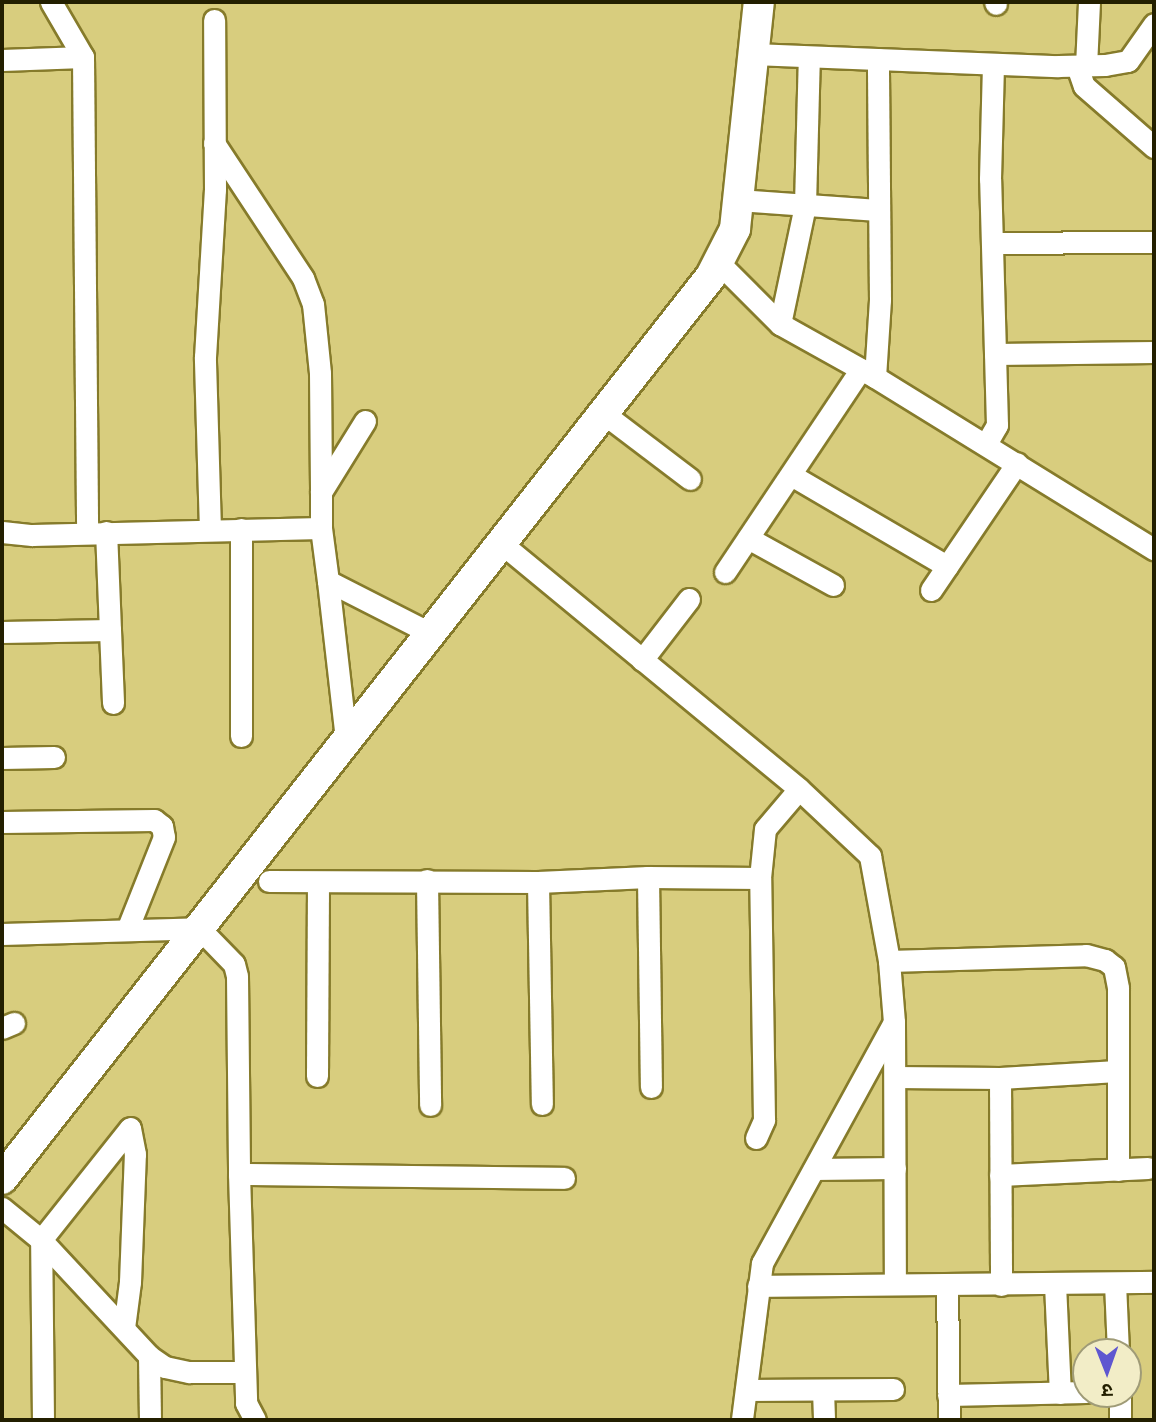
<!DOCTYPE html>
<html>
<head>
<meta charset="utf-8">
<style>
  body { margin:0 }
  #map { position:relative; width:1156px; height:1422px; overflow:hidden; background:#d8cd7e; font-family:"Playfair Display","Noto Sans Devanagari",serif }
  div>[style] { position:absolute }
  .roads { filter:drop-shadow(2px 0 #867b2b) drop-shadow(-2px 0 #867b2b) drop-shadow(0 2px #867b2b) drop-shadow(0 -2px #867b2b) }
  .street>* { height:21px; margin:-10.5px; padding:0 10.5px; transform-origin:10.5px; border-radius:10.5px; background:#fff }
  .secondary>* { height:30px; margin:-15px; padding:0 15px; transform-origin:15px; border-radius:15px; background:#fff }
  span { translate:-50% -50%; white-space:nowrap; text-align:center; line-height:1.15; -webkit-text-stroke:7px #f2edc7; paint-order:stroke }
  .frame { position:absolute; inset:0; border:4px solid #231f00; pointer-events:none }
  .north { position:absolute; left:1072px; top:1338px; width:70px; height:70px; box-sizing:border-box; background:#f2edc7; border:2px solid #9f9b77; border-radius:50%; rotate:179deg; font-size:19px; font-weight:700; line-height:28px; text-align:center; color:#231f00 }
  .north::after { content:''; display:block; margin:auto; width:24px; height:32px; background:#5f57d0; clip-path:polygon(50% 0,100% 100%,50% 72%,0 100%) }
</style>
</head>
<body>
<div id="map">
  <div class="roads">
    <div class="street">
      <i style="left:51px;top:2px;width:64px;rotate:59.8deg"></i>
      <i style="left:995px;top:2px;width:2px;rotate:63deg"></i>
      <i style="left:753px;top:54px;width:305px;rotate:2.3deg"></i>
      <i style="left:1058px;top:66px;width:47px;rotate:-1.2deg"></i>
      <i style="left:1105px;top:65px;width:23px;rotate:-10deg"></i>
      <i style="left:1128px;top:61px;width:45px;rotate:-54.9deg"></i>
      <i style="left:2px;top:60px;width:81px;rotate:-2.1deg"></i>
      <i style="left:83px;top:57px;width:476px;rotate:89.5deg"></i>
      <i style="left:1077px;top:66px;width:21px;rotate:71deg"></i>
      <i style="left:1084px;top:86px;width:93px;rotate:41.1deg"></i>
      <i style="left:1086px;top:66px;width:64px;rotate:-87.3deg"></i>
      <i style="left:214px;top:143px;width:162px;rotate:56.6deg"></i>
      <i style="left:303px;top:278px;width:28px;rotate:69deg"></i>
      <i style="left:313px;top:304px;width:69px;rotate:84.2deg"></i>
      <i style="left:320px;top:373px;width:119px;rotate:89.5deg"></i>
      <i style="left:738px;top:200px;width:140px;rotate:4.1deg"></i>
      <i style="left:992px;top:243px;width:162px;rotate:-0.4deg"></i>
      <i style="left:718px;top:262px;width:88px;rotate:45deg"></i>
      <i style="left:780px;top:324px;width:109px;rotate:29.2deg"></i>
      <i style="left:875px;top:377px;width:77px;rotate:-86.3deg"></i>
      <i style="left:880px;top:300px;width:241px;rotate:-90.5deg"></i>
      <i style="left:780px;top:324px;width:122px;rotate:-78.1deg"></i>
      <i style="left:805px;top:205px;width:148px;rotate:-88.5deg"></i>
      <i style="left:995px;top:354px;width:159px;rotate:-0.7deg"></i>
      <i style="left:875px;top:377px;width:328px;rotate:31.7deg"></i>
      <i style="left:603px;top:413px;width:109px;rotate:37.2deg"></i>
      <i style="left:365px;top:421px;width:84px;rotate:121.8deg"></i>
      <i style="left:321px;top:492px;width:36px;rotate:90deg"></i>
      <i style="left:321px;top:528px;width:53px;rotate:82.5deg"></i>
      <i style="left:328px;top:581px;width:114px;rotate:27deg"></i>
      <i style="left:986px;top:444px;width:22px;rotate:-60deg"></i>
      <i style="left:997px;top:425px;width:246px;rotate:-91.6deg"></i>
      <i style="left:990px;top:179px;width:115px;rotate:-88.5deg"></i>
      <i style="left:791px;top:475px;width:181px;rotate:30.3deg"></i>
      <i style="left:241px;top:529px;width:207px;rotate:90deg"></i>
      <i style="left:210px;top:530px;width:173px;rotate:-91.7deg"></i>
      <i style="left:205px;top:357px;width:168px;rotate:-86.6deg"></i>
      <i style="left:215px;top:189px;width:169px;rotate:-90.3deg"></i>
      <i style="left:2px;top:532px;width:30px;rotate:6deg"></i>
      <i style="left:32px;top:535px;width:289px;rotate:-1.4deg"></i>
      <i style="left:748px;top:538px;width:97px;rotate:28.9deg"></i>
      <i style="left:501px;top:543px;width:386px;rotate:39.5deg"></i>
      <i style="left:725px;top:572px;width:244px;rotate:-56.2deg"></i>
      <i style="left:328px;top:581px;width:160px;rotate:83.5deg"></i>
      <i style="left:931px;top:590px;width:153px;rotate:-55.9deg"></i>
      <i style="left:110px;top:630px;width:73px;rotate:87.6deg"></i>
      <i style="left:2px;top:632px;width:108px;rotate:-1.1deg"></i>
      <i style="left:110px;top:630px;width:98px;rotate:-92.3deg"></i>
      <i style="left:642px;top:660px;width:77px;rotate:-52.4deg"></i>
      <i style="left:2px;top:758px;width:52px;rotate:-1.1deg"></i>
      <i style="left:2px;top:822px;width:152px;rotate:-0.8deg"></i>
      <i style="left:154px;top:820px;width:10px;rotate:37deg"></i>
      <i style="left:162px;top:826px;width:11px;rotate:80deg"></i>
      <i style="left:164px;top:837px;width:100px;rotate:111.7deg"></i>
      <i style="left:648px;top:877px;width:210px;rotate:89.2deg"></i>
      <i style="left:427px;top:880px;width:225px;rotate:89.2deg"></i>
      <i style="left:269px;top:881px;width:269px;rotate:0.2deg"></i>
      <i style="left:538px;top:882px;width:110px;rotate:-2.6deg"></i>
      <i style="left:648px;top:877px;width:112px;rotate:0.5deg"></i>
      <i style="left:760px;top:878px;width:49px;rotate:-84.2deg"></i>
      <i style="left:765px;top:829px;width:52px;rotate:-49.6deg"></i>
      <i style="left:799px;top:789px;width:98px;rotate:43.3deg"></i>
      <i style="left:870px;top:856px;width:107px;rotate:79.7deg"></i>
      <i style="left:889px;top:961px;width:61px;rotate:85.3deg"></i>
      <i style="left:894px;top:1022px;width:275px;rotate:118.7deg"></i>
      <i style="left:762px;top:1263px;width:158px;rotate:97.3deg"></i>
      <i style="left:538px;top:882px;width:222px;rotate:89deg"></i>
      <i style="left:2px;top:934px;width:197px;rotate:-1.7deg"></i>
      <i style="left:199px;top:928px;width:50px;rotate:45.8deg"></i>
      <i style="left:234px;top:964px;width:12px;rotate:76deg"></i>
      <i style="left:237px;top:976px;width:198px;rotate:89.4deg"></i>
      <i style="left:239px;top:1174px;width:229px;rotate:88.2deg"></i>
      <i style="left:246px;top:1403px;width:19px;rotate:62deg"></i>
      <i style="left:889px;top:961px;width:197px;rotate:-1.7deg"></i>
      <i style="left:1086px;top:955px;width:20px;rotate:15deg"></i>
      <i style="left:1105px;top:960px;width:11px;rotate:38deg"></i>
      <i style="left:1114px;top:967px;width:21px;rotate:79deg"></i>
      <i style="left:1118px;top:988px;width:182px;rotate:90deg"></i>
      <i style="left:894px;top:1023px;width:260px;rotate:89.8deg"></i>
      <i style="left:2px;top:1028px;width:13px;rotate:-23deg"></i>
      <i style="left:317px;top:1076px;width:194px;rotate:-89.7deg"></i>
      <i style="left:895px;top:1077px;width:105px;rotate:0.5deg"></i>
      <i style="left:1000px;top:1078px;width:117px;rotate:-3.4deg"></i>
      <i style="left:1000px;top:1078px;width:207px;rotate:89.7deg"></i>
      <i style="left:756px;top:1138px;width:20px;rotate:-66deg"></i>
      <i style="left:764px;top:1120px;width:242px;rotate:-90.9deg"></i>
      <i style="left:814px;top:1169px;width:81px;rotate:-0.7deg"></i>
      <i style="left:239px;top:1174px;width:325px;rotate:0.7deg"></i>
      <i style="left:1000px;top:1175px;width:148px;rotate:-2.7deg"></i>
      <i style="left:2px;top:1208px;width:50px;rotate:39.4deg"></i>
      <i style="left:41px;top:1240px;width:158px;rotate:47deg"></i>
      <i style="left:149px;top:1356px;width:19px;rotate:35deg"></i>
      <i style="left:165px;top:1367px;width:25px;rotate:12deg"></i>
      <i style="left:189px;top:1372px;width:56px"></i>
      <i style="left:1115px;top:1283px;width:69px;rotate:87.5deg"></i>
      <i style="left:947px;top:1284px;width:136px;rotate:89.2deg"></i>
      <i style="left:1055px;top:1284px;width:109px;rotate:87.4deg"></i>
      <i style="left:758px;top:1286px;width:396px;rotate:-0.6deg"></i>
      <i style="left:124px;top:1328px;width:46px;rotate:-82.6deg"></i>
      <i style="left:130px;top:1282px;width:128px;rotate:-87.8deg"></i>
      <i style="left:135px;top:1154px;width:26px;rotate:-101deg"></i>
      <i style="left:149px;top:1356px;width:64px;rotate:89.1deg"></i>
      <i style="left:746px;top:1390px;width:147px;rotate:-0.4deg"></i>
      <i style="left:823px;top:1390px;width:30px;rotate:88deg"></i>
      <i style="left:1120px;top:1394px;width:26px;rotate:90deg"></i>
      <i style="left:948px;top:1395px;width:138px;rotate:-1.2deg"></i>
      <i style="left:43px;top:1420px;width:180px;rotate:-90.6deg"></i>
      <i style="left:41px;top:1240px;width:143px;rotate:-51.5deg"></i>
    </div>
    <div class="secondary">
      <i style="left:2px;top:1179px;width:1148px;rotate:-51.86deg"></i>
      <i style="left:711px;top:276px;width:53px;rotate:-62.9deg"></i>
      <i style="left:735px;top:229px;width:228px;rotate:-84deg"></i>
    </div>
  </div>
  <div class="frame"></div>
  <div class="north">उ</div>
</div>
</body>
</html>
